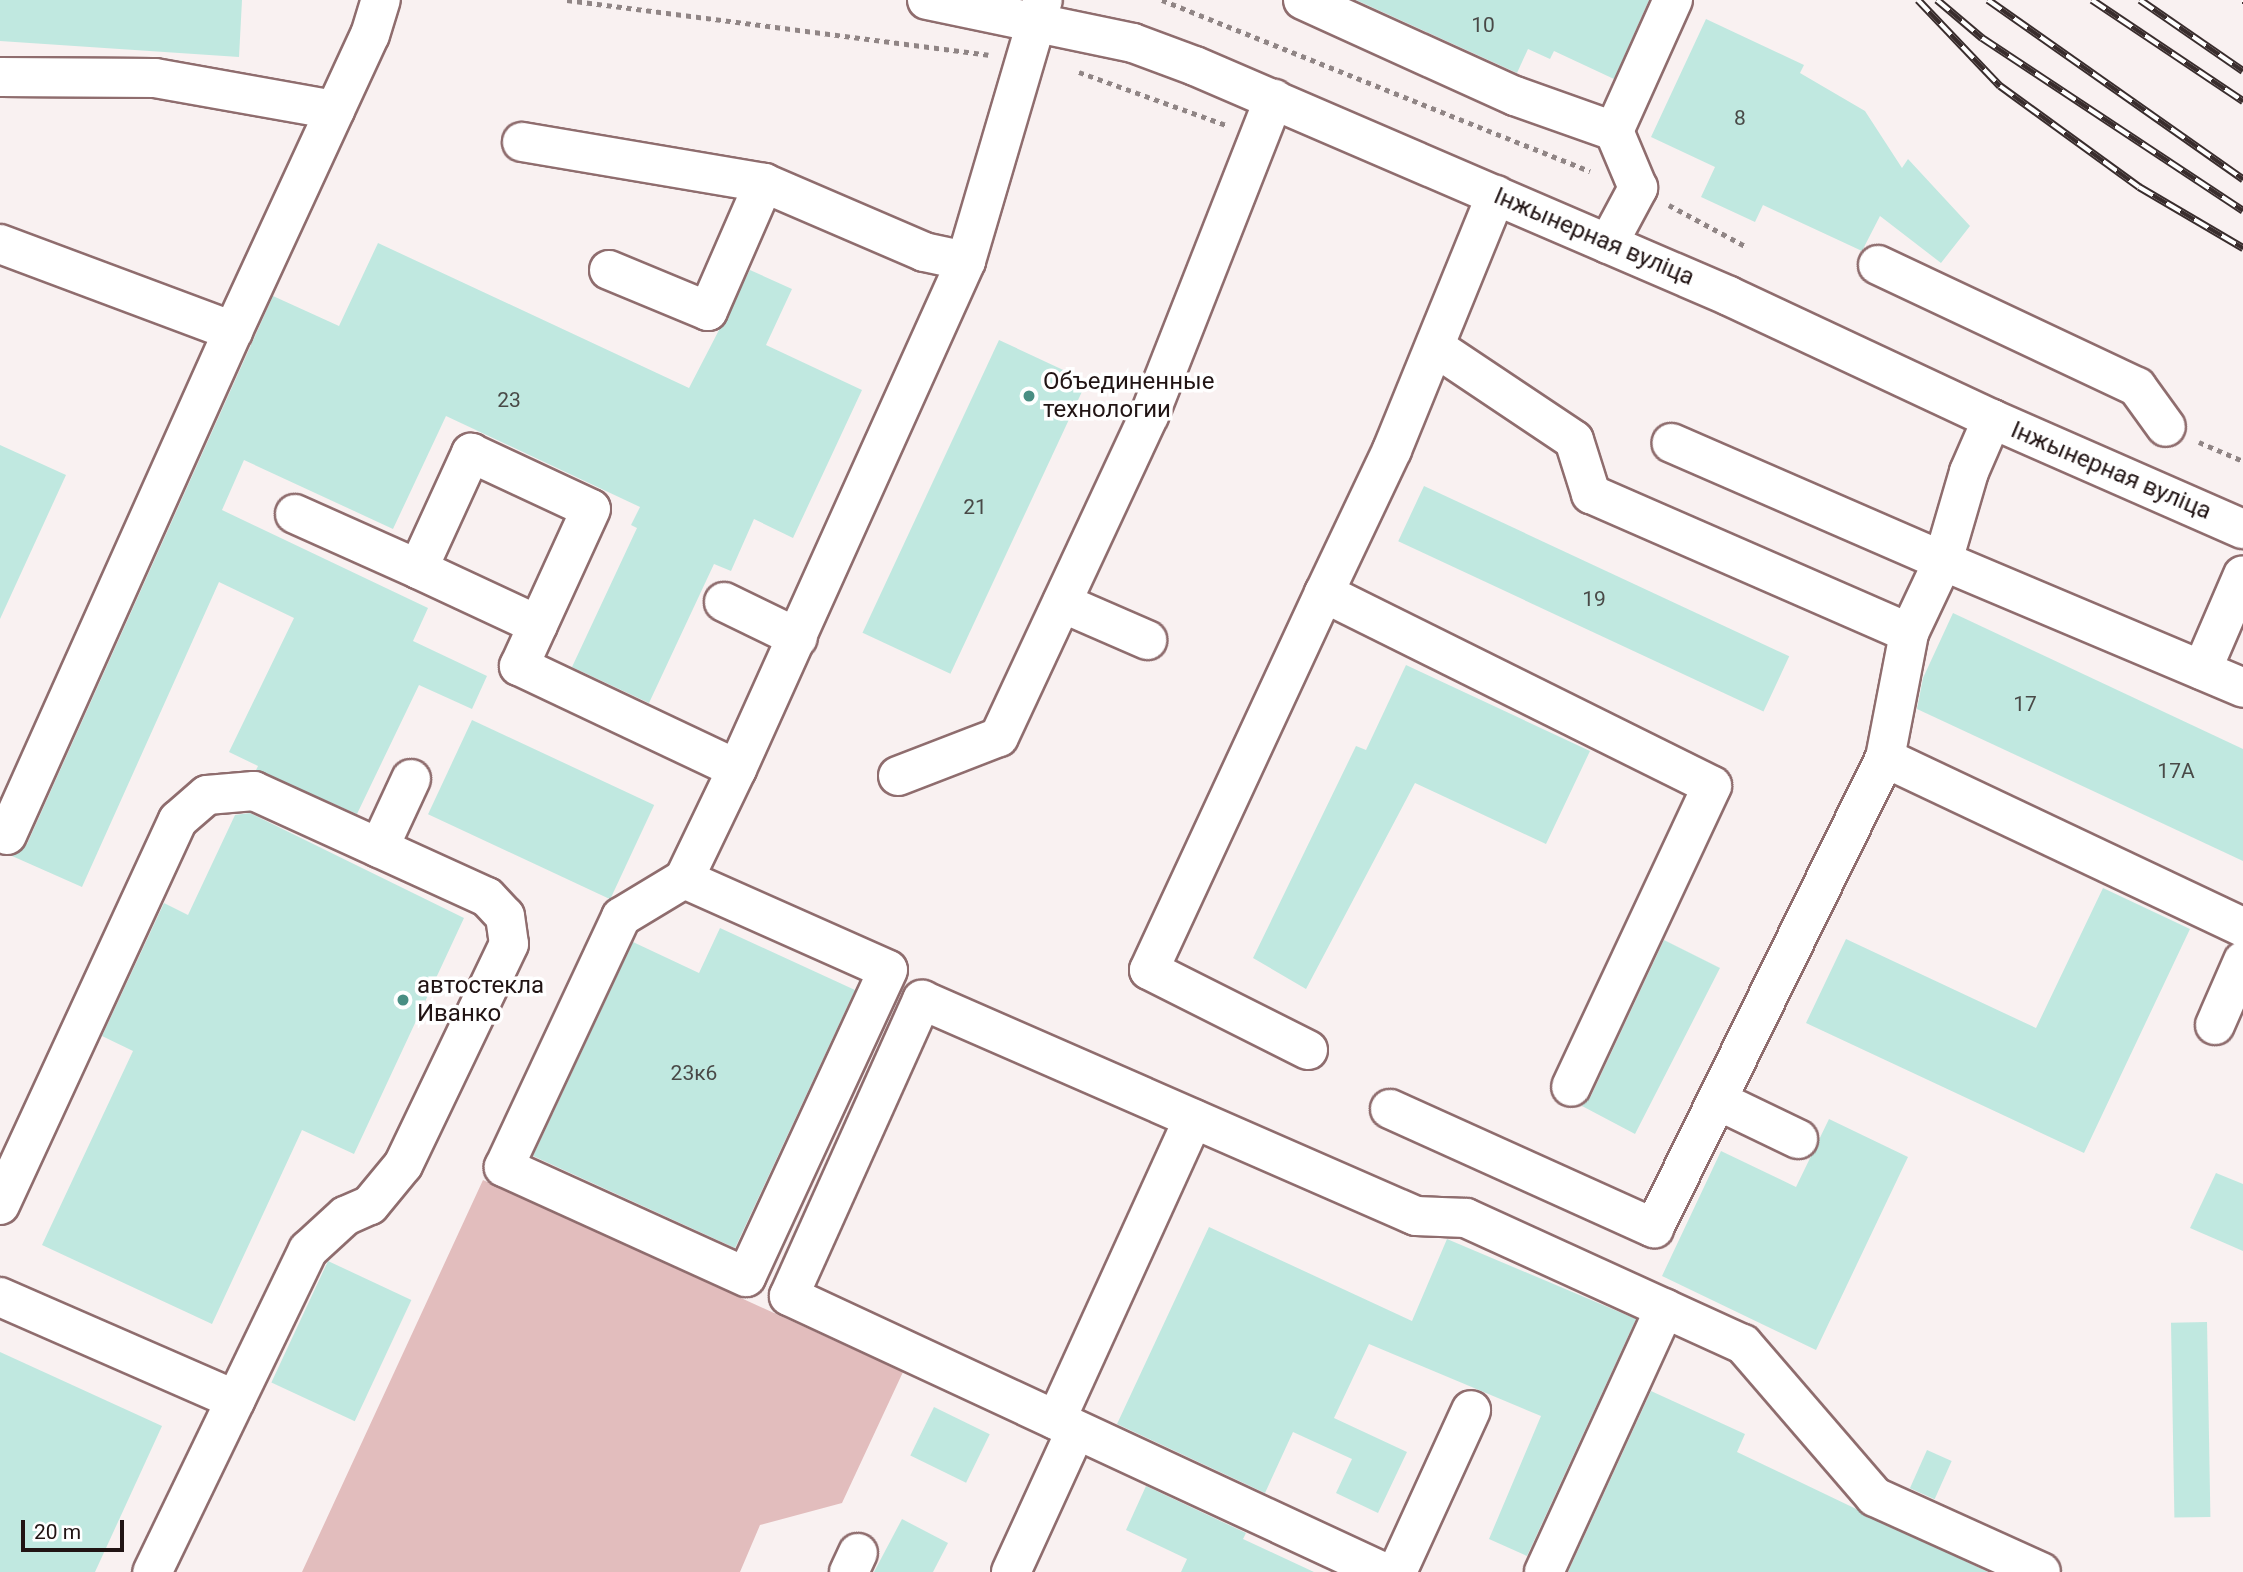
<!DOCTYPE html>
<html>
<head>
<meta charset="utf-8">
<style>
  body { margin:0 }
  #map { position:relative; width:2243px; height:1572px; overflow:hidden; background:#f9f1f1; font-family:Roboto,sans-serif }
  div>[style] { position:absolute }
  .green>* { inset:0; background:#e2bdbd }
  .building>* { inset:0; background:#c0e8e0; transform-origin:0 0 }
  .path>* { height:4.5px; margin-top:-2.25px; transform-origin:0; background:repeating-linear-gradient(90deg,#908585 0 5px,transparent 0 10px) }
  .roads { filter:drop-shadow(2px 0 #8f6d6e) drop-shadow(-2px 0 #8f6d6e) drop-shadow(0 2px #8f6d6e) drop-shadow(0 -2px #8f6d6e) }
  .minor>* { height:38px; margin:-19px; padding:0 19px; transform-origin:19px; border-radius:19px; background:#fff }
  .rail>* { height:8px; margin-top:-4px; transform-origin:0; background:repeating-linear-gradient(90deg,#fff 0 16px,#392d2d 0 32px); box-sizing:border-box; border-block:2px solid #392d2d }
  .dots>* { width:19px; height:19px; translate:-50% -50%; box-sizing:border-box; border:4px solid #fff; border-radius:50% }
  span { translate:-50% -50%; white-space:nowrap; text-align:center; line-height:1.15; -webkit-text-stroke:7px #fff; paint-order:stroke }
  .number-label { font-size:21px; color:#494947 }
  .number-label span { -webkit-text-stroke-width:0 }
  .street-label { font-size:24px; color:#211414 }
  .poi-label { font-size:24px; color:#211414 }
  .left { translate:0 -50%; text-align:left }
  .scale { position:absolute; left:21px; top:1520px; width:103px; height:32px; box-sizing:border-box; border:4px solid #211414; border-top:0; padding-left:9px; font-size:21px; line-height:24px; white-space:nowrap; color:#211414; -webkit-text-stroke:5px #fff; paint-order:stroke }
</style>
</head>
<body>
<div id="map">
  <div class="green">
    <i style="clip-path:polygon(483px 1180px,903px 1372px,842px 1503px,760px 1525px,740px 1572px,302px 1572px)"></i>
  </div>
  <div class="building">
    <i style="clip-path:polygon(0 0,242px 0,239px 57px,0 41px)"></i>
    <i style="clip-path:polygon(1356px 0,1649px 0,1614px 79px,1554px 51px,1550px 59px,1528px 49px,1517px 73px)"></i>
    <i style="clip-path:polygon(1706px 19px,1804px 65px,1800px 73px,1865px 111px,1902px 168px,1908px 159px,1970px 226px,1941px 263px,1880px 216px,1862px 251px,1763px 205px,1755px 222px,1701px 197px,1715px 167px,1651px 137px)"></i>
    <i style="clip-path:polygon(378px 243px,689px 388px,750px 270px,792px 289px,766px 345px,862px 390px,793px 538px,754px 519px,731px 571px,714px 564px,649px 703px,572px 667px,637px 528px,631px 525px,640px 507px,446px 416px,393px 529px,244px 460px,222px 510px,428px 608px,413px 641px,487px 676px,472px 709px,419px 685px,357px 814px,256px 770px,258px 766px,229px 752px,294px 618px,219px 582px,82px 887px,12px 856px,27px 844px,273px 296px,339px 326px)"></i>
    <i style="left:999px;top:340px;width:97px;height:323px;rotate:25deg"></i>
    <i style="clip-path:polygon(0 445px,66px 475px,0 619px)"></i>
    <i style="left:1424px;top:486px;width:403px;height:61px;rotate:25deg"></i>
    <i style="clip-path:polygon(1953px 613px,2243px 749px,2243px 861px,1917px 709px,1923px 678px)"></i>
    <i style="clip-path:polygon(1406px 665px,1590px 751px,1546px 844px,1415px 783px,1306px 989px,1253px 958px,1356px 746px,1366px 750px)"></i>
    <i style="left:472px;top:720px;width:201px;height:104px;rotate:25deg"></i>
    <i style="clip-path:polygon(250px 813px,464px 918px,354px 1154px,302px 1130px,212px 1324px,42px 1245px,133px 1051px,102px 1036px,164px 903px,188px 915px,235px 815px)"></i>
    <i style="clip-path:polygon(2103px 888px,2190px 929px,2084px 1153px,1806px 1023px,1846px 939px,2036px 1028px)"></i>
    <i style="clip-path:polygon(720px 928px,855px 990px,735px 1248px,533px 1156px,633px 942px,699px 973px)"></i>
    <i style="clip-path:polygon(1664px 940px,1720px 968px,1635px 1134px,1582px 1106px,1591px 1096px)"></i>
    <i style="clip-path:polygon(1829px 1119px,1908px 1157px,1816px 1350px,1662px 1276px,1721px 1151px,1796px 1187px)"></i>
    <i style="clip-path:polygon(2216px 1173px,2243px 1184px,2243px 1251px,2190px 1228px)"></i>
    <i style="clip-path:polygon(1209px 1227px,1412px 1321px,1447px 1239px,1636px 1319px,1527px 1556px,1489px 1539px,1541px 1416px,1369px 1344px,1334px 1418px,1407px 1452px,1378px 1513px,1336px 1493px,1352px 1459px,1293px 1432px,1265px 1493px,1117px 1424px)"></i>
    <i style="left:328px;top:1261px;width:92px;height:134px;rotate:25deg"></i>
    <i style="left:2207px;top:1322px;width:195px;height:36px;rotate:89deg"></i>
    <i style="clip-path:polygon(0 1352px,162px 1426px,95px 1572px,0 1572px)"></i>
    <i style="clip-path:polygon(1651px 1391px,1745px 1434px,1737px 1452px,1988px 1572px,1568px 1572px)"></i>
    <i style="left:934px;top:1407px;width:62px;height:54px;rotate:26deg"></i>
    <i style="left:1927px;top:1450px;width:27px;height:42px;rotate:24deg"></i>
    <i style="clip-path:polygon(1146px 1486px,1246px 1533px,1243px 1539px,1314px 1572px,1181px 1572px,1187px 1559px,1126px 1530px)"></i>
    <i style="clip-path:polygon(902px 1519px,948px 1543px,933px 1572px,874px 1572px)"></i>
  </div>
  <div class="path">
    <i style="left:567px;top:0;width:425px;rotate:7.4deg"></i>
    <i style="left:1162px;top:0;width:461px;rotate:21.8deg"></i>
    <i style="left:1079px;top:72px;width:156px;rotate:19.8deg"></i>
    <i style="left:1669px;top:205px;width:86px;rotate:28.3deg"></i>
    <i style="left:2199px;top:442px;width:48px;rotate:23.4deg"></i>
  </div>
  <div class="roads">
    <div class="minor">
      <i style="left:927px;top:0;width:210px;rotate:11.8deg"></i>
      <i style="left:1133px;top:43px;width:66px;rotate:20.4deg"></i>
      <i style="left:1195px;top:66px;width:581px;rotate:23.3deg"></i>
      <i style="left:1729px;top:296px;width:290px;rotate:25.1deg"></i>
      <i style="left:1992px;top:419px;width:274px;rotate:23.7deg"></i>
      <i style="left:1303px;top:0;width:233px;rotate:24.4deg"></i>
      <i style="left:1515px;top:96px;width:105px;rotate:19.5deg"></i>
      <i style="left:0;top:77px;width:155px;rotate:0.4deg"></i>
      <i style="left:155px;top:78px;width:183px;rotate:10.1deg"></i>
      <i style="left:522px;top:142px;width:245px;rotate:9.6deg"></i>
      <i style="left:764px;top:183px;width:174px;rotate:23.3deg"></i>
      <i style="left:924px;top:252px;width:43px;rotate:12.1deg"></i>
      <i style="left:1496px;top:195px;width:275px;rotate:112.2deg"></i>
      <i style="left:1392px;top:450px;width:158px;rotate:115.4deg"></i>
      <i style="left:1324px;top:593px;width:433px;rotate:26.4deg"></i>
      <i style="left:1712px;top:786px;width:332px;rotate:115.1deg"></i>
      <i style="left:0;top:244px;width:249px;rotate:20.5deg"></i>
      <i style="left:233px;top:331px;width:326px;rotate:-65.2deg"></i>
      <i style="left:370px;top:35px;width:37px;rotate:-73deg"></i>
      <i style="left:1608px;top:244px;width:64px;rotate:-61.8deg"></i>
      <i style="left:1638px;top:188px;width:62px;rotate:-112.8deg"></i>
      <i style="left:1614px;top:131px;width:144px;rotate:-65.8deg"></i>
      <i style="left:1878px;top:265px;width:286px;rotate:25.2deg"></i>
      <i style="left:2137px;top:387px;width:49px;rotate:54.1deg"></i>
      <i style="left:609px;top:270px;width:107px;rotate:22.5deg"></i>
      <i style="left:708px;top:311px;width:140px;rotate:-66.4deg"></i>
      <i style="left:1435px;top:347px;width:167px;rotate:33.8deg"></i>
      <i style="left:1574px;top:440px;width:57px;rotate:72.5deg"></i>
      <i style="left:1591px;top:494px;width:347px;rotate:23.6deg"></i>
      <i style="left:1992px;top:419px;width:58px;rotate:113.5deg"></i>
      <i style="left:1969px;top:472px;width:93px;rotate:106.3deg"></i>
      <i style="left:1943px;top:561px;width:326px;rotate:22.9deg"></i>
      <i style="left:295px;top:514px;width:135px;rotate:24.1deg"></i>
      <i style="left:724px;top:602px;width:82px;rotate:25.9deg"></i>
      <i style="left:1062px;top:603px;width:93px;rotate:23.5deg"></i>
      <i style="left:538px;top:625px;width:132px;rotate:-155deg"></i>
      <i style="left:418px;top:569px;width:128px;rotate:-65.4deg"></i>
      <i style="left:471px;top:453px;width:132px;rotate:25deg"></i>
      <i style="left:591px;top:509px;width:173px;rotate:114.6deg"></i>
      <i style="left:519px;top:666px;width:241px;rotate:25.3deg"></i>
      <i style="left:737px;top:769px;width:557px;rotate:-65.73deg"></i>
      <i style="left:966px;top:261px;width:272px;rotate:-73.6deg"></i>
      <i style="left:2202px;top:670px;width:103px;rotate:-66.7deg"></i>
      <i style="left:1885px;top:758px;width:396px;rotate:25.3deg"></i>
      <i style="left:898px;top:776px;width:108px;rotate:-21.1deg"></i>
      <i style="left:999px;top:737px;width:354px;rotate:-65deg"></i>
      <i style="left:1149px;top:416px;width:341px;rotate:-68.5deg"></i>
      <i style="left:7px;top:835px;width:552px;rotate:-65.85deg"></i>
      <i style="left:379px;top:848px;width:76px;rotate:-65.1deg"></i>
      <i style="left:684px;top:879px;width:223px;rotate:24deg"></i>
      <i style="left:888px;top:970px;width:338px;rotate:114.8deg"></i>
      <i style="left:746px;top:1277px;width:266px;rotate:-155.6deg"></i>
      <i style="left:504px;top:1167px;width:276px;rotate:-64.9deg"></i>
      <i style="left:621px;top:917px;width:74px;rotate:-31.1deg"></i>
      <i style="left:684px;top:879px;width:122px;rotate:-64.3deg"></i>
      <i style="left:2215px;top:1025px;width:70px;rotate:-66.4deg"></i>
      <i style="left:1308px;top:1050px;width:178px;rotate:-153.3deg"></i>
      <i style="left:1149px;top:970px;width:416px;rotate:-65.1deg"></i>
      <i style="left:1717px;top:1100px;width:90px;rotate:25.7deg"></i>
      <i style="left:1390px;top:1109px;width:290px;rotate:24.3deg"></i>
      <i style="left:1654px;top:1228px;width:524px;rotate:-63.83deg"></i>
      <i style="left:1885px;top:758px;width:127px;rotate:-79.1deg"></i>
      <i style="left:1909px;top:633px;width:80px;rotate:-64.7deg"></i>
      <i style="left:1943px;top:561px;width:296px;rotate:-156.5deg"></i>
      <i style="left:0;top:1205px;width:424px;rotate:-65.2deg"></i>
      <i style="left:178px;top:820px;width:38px;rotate:-41deg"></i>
      <i style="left:207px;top:795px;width:47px;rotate:-4.9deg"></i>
      <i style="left:254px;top:791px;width:256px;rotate:24.5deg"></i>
      <i style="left:487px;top:897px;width:26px;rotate:47deg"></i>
      <i style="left:505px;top:916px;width:28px;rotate:82deg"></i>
      <i style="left:509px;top:944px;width:245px;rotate:115.6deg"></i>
      <i style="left:403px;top:1165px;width:52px;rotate:129.5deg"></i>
      <i style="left:370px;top:1205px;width:27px;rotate:156deg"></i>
      <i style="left:345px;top:1216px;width:50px;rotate:137.4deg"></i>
      <i style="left:308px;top:1250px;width:358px;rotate:115.8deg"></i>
      <i style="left:0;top:1297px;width:257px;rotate:23.6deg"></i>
      <i style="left:1056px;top:1420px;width:331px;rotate:-65.5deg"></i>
      <i style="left:849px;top:1572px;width:21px;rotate:-65deg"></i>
      <i style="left:1011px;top:1572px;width:156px;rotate:-65.4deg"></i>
      <i style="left:1383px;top:1572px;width:655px;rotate:-155.08deg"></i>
      <i style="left:789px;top:1296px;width:325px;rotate:-65.8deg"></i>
      <i style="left:922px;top:1000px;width:539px;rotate:23.62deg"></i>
      <i style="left:1416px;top:1216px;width:50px;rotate:2.3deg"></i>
      <i style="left:1466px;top:1218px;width:304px;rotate:24.5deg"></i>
      <i style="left:1743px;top:1344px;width:202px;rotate:49.2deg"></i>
      <i style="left:1875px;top:1497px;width:182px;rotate:24.3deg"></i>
      <i style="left:1397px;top:1572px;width:178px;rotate:-65.4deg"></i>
      <i style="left:1544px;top:1572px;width:290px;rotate:-65.4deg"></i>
    </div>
  </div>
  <div class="rail">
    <i style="left:1918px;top:0;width:119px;rotate:46.4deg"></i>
    <i style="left:2000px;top:86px;width:172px;rotate:36deg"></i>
    <i style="left:2139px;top:187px;width:121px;rotate:30.4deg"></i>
    <i style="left:1937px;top:0;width:59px;rotate:40.2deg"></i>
    <i style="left:1982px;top:38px;width:313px;rotate:33.5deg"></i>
    <i style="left:1988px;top:0;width:312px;rotate:35.1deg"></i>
    <i style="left:2092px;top:0;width:182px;rotate:33.8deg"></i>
    <i style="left:2140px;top:0;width:125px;rotate:34.6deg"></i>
    <i style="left:2242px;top:0;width:1px"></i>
  </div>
  <div class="dots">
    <i style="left:1029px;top:396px;background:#498e83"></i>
    <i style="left:403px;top:1000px;background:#498e83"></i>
  </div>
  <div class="number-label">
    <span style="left:1483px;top:25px">10</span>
    <span style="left:1740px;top:118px">8</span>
    <span style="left:509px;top:400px">23</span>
    <span style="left:975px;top:507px">21</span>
    <span style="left:1594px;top:599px">19</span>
    <span style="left:2025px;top:704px">17</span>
    <span style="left:2176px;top:771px">17А</span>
    <span style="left:694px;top:1073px">23к6</span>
  </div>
  <div class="street-label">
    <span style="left:1594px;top:237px;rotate:23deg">Інжынерная вуліца</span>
    <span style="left:2111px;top:471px;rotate:23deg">Інжынерная вуліца</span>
  </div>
  <div class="poi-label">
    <span class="left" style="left:1043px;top:396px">Объединенные<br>технологии</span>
    <span class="left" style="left:417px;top:1000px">автостекла<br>Иванко</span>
  </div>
  <div class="scale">20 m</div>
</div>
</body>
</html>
